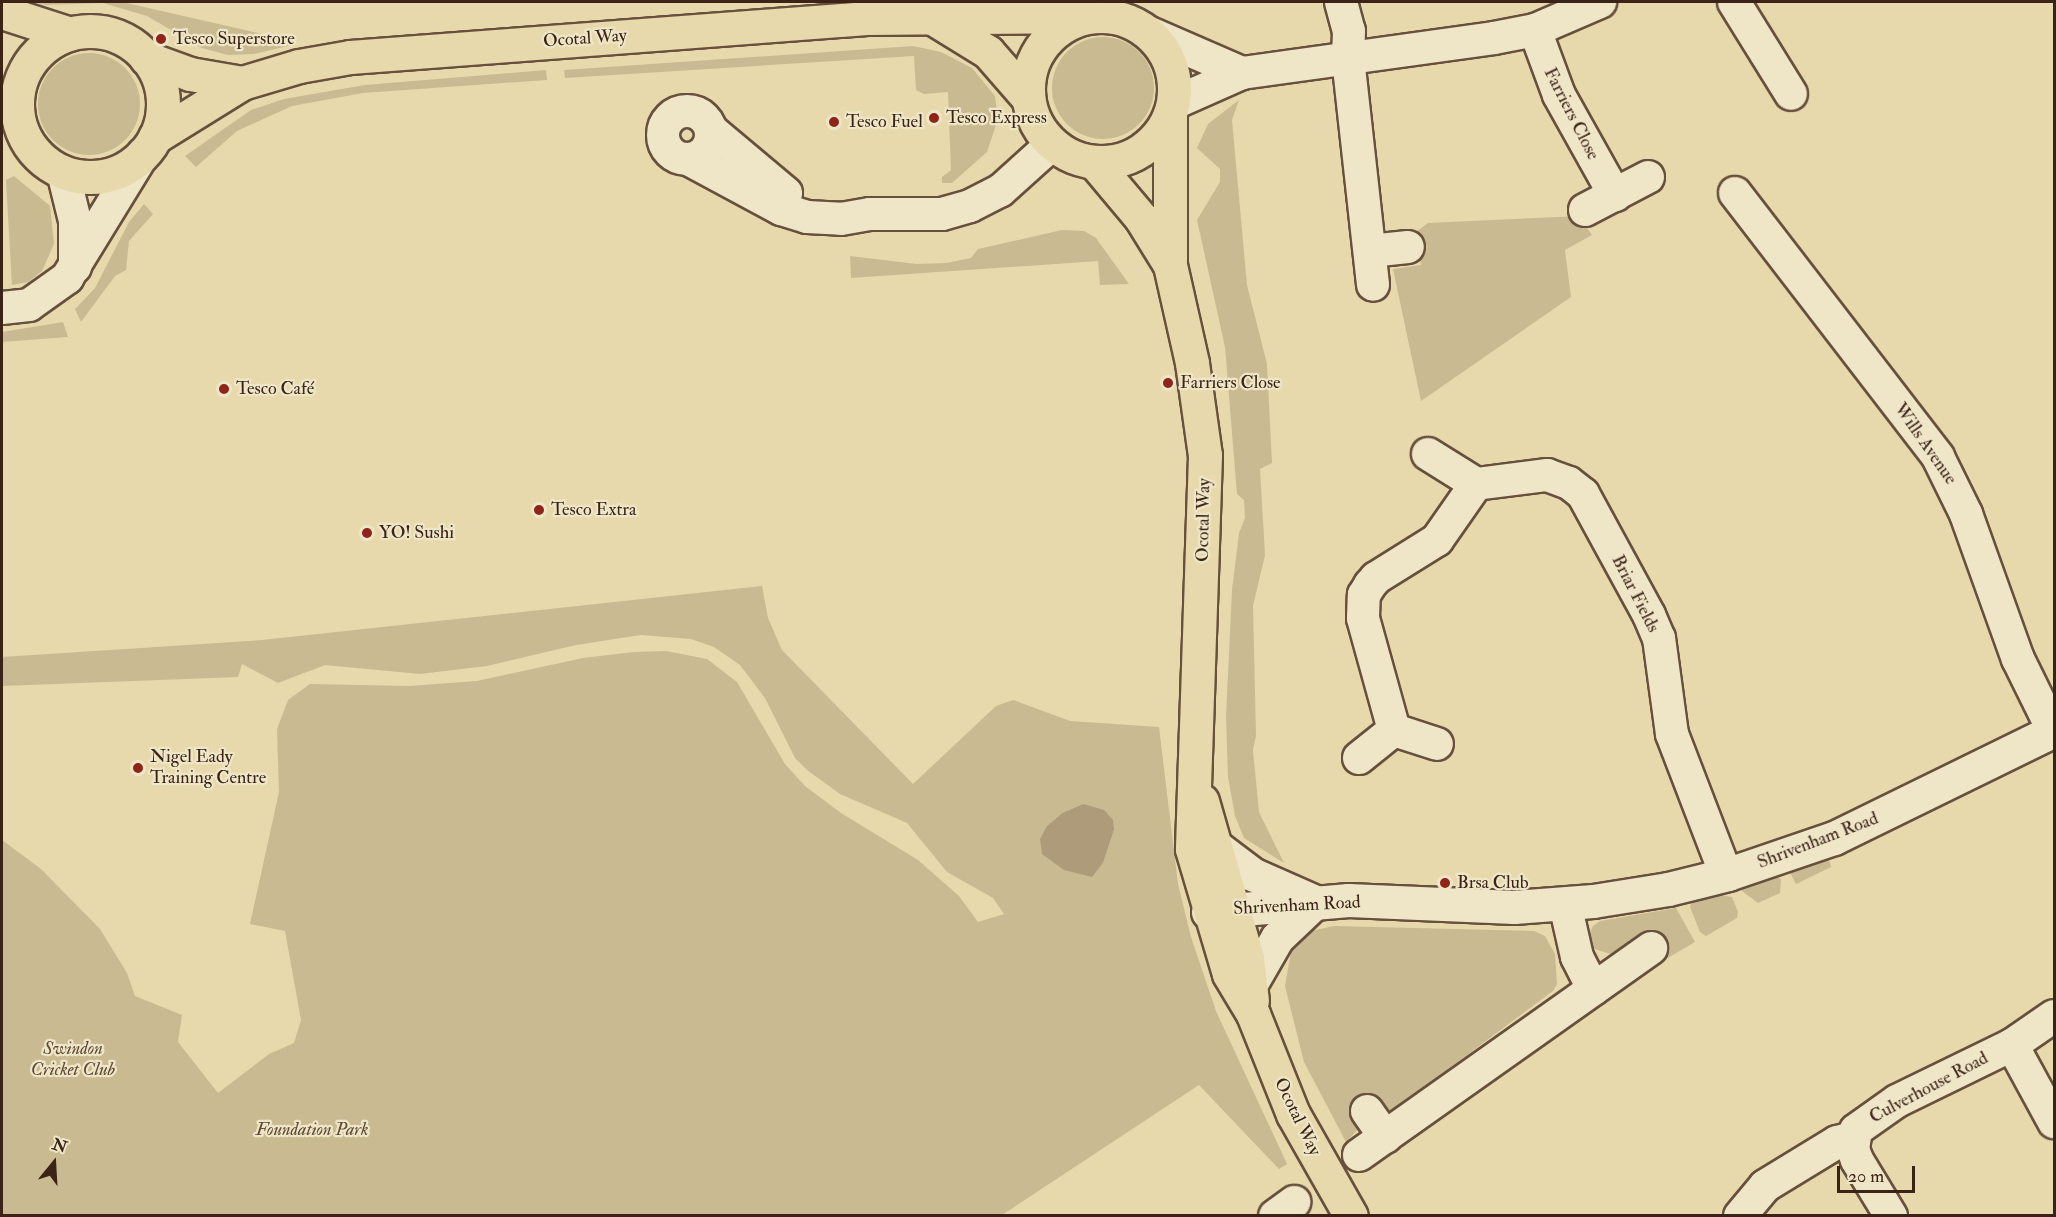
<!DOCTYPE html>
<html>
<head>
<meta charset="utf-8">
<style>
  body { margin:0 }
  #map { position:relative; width:2056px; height:1217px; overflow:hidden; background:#e7d9ab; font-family:"IM FELL Double Pica",serif }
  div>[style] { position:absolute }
  .green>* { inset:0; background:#caba92 }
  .round { border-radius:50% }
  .water>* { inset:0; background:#ad9b79 }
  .roads { filter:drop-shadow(2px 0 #67503d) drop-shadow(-2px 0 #67503d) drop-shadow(0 2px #67503d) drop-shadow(0 -2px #67503d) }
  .minor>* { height:32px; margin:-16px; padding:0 16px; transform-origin:16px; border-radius:16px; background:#efe6c8 }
  .minor>.ring { margin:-16px; padding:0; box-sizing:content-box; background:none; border:32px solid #efe6c8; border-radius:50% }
  .tertiary>* { height:33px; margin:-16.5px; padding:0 16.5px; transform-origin:16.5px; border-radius:16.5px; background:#efe6c8 }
  .primary>* { height:33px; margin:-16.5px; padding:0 16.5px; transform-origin:16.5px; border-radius:16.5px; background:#e7d9ab }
  .primary>.ring { margin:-16.5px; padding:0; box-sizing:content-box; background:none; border:33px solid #e7d9ab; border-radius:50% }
  .dots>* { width:16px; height:16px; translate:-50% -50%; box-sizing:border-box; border:3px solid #efe6c8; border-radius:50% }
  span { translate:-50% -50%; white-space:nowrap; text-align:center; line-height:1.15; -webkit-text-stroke:4.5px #efe6c8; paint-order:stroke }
  .poi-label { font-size:18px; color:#3c2318 }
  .left { translate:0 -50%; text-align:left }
  .street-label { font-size:18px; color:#3c2318 }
  .park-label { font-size:18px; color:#604936; font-style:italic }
  .frame { position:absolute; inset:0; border:3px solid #3c2318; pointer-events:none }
  .north { position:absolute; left:24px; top:1133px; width:60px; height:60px; -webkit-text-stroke:4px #efe6c8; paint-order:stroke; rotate:18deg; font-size:16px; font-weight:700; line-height:24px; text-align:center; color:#3c2318 }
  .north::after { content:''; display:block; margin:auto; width:21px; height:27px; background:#3c2318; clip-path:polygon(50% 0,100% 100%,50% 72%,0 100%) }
  .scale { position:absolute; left:1837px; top:1166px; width:78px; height:27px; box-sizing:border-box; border:3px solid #3c2318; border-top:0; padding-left:8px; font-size:18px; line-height:21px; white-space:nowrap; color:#3c2318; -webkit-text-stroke:4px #efe6c8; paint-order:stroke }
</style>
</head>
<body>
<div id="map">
  <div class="green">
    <i style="clip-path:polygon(32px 2px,122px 2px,293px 41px,292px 45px,254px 54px,228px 55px,202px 48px,147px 16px,103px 3px,46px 5px)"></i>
    <i class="round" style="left:1052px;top:37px;width:102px;height:102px"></i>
    <i style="clip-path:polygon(913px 46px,941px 52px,972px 68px,995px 96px,998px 119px,987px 152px,952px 183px,942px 183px,942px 177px,951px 170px,948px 92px,924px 94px,916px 90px,914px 56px,565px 78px,564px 70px)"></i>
    <i class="round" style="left:38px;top:53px;width:102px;height:102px"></i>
    <i style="clip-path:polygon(546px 70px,547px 80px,363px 93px,292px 106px,237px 131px,196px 167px,185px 156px,251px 110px,284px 99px,365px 85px)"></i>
    <i style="clip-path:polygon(1239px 100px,1232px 120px,1247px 285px,1267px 364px,1272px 463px,1260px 469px,1265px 555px,1253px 606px,1256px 736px,1253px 750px,1259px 812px,1284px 863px,1244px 838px,1235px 816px,1228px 777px,1226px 716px,1232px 590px,1239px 533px,1245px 518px,1244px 500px,1237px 494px,1225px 347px,1197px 220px,1220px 182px,1220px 169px,1197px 148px,1208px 124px)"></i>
    <i style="clip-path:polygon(14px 176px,50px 206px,54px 244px,42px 271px,28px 282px,12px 285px,6px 180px)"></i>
    <i style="clip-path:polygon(144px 204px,153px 214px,129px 241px,126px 270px,115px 276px,81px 322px,75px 309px,95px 288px,129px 222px)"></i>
    <i style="clip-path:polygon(1579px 216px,1592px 235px,1565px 250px,1571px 297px,1421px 401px,1393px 269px,1421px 265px,1416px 232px,1428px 223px)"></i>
    <i style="clip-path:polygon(1062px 230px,1084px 231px,1096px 238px,1129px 284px,1100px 285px,1098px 261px,851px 278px,850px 256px,917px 264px,946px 263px,971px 258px,978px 249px)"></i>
    <i style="clip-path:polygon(63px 322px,68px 337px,2px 342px,2px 332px)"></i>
    <i style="clip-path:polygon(evenodd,762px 586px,768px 618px,782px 650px,913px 784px,996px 706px,1013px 700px,1070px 721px,1159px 727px,1178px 884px,1191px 937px,1216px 1011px,1287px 1164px,1279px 1169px,1199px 1085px,1002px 1215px,2px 1215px,2px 840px,41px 869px,100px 929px,127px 973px,135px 996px,182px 1015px,178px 1042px,218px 1093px,269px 1054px,294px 1043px,301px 1020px,285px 931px,250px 924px,279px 792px,277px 729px,288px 700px,310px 684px,409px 686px,477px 681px,583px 658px,634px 652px,666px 651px,707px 659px,737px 682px,785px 764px,805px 786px,841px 813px,918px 860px,959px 896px,978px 922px,1004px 914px,993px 898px,947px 872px,907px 823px,840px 794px,807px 770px,795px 758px,765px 698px,740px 665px,714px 647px,691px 639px,641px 635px,576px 645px,487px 666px,420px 674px,325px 665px,278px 683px,242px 664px,238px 677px,2px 686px,2px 657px,262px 640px,762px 586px,1083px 804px,1114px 830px,1103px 863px,1092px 876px,1047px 826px,1062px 813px,1083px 804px)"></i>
    <i style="clip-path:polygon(1827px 852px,1831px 867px,1796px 884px,1787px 867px)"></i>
    <i style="clip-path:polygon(1771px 874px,1781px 879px,1780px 893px,1758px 903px,1742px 891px,1741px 885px)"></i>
    <i style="clip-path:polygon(1713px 894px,1732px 897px,1738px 912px,1737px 918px,1706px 936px,1700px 932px,1690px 907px,1692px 902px)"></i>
    <i style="clip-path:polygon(1676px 908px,1695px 942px,1666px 959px,1645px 935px,1610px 954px,1589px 947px,1588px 937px,1593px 926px,1600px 921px)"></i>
    <i style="clip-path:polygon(1334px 926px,1534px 931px,1545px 936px,1555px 954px,1557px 984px,1553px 991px,1397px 1107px,1388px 1111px,1379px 1107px,1346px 1142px,1304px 1062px,1285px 986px,1292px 946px,1302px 933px)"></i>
  </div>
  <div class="water">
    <i style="clip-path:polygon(1083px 804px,1104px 810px,1113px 820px,1114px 830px,1103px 863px,1092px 877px,1064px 870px,1042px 854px,1040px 839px,1047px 826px,1062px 813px)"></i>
  </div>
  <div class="roads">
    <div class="minor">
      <i style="left:1341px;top:2px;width:30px;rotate:75deg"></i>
      <i style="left:1349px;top:31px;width:27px;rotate:92deg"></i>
      <i style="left:1348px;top:58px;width:228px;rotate:83.7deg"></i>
      <i style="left:1734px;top:2px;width:108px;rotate:58.2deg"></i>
      <i style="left:1535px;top:30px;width:69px;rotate:69.7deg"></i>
      <i style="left:1559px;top:95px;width:115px;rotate:60.8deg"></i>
      <i style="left:1145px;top:31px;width:106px;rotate:23.4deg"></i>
      <i style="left:1174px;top:103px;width:74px;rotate:-23.8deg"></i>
      <i style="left:1242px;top:73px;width:254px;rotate:-7.9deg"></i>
      <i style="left:1494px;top:38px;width:42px;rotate:-11deg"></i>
      <i style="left:1535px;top:30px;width:71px;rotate:-23.3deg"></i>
      <i class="ring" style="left:663px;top:111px;width:16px;height:16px"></i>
      <i style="left:711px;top:130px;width:98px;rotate:40deg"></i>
      <i style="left:688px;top:159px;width:106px;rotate:28.3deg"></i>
      <i style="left:781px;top:209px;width:27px;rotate:17deg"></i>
      <i style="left:807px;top:217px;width:34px;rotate:3deg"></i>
      <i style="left:841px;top:219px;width:29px;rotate:-10deg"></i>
      <i style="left:870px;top:214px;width:72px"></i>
      <i style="left:942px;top:214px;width:29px;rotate:-16deg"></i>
      <i style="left:970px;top:206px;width:34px;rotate:-27deg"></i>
      <i style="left:1000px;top:191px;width:70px;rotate:-42.1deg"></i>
      <i style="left:63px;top:172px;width:50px;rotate:76.2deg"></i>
      <i style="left:75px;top:221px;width:46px;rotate:90deg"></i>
      <i style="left:1735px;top:193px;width:333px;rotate:52.4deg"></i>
      <i style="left:1938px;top:457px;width:64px;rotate:63.8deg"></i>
      <i style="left:1966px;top:514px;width:154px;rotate:70.3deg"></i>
      <i style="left:2018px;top:659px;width:79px;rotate:63.8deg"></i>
      <i style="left:1585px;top:210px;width:71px;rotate:-27.6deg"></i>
      <i style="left:1370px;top:251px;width:38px;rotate:-6deg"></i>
      <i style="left:2px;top:308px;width:27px;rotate:-6deg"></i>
      <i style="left:29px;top:305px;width:47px;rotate:-35.4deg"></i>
      <i style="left:67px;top:278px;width:145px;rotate:-58.5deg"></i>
      <i style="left:1428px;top:454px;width:57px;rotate:32deg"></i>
      <i style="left:1394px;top:730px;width:45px;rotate:18deg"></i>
      <i style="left:1359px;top:758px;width:45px;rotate:-38.7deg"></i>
      <i style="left:1394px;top:730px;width:116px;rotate:-105.5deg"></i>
      <i style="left:1363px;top:618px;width:23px;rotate:-88deg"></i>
      <i style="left:1364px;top:595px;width:12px;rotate:-59deg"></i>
      <i style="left:1370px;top:585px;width:9px;rotate:-49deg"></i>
      <i style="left:1376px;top:578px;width:72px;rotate:-31.9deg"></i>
      <i style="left:1437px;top:540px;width:68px;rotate:-55.1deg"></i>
      <i style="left:1476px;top:484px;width:72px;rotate:-7.2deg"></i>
      <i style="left:1547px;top:475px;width:23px;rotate:20deg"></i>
      <i style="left:1569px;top:483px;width:18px;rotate:38deg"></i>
      <i style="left:1583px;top:494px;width:138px;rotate:61.4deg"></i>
      <i style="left:1649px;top:615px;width:25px;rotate:67deg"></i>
      <i style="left:1659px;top:638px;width:97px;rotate:82.3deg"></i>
      <i style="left:1672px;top:734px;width:151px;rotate:69deg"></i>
      <i style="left:1565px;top:904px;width:54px;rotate:77.2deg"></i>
      <i style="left:1577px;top:957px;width:36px;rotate:63deg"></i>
      <i style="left:2012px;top:1045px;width:88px;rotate:61.4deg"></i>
      <i style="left:1367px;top:1111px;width:32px;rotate:55deg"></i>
      <i style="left:1359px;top:1155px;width:358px;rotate:-35.3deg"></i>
      <i style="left:1275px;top:1216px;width:24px;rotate:-36deg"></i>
      <i style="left:1740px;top:1216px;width:39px;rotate:-50deg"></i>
      <i style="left:1765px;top:1186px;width:84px;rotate:-31.4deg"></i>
      <i style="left:1837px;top:1142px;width:16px;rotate:-14deg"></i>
      <i style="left:1891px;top:1216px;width:66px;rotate:-121.3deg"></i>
      <i style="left:1857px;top:1160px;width:12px;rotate:-110deg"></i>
      <i style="left:1853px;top:1149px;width:19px;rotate:-81deg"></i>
      <i style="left:1856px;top:1130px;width:50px;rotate:-35.3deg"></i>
      <i style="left:1897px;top:1101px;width:128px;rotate:-26deg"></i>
      <i style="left:2012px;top:1045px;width:51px;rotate:-34.6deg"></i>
    </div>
    <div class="tertiary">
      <i style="left:1215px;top:846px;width:46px;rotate:37.1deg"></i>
      <i style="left:1252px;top:874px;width:67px;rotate:23.9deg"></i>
      <i style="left:1208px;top:912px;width:141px;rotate:-4.9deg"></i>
      <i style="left:1348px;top:900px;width:166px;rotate:2.4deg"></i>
      <i style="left:1514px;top:907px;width:79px;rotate:-4.3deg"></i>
      <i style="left:1593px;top:901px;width:76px;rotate:-9.1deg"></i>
      <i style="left:1668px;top:889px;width:62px;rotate:-14deg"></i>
      <i style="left:1728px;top:874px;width:112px;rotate:-18.8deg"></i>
      <i style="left:1834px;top:838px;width:245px;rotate:-26.1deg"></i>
      <i style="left:1250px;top:985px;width:54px;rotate:-60.1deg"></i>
      <i style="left:1277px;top:938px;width:52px;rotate:-43.5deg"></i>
    </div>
    <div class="primary">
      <i style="left:2px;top:12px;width:71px;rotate:17.9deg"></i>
      <i class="ring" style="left:1028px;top:16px;width:113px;height:113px"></i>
      <i style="left:936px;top:20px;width:61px;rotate:31.6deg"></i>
      <i style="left:988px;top:52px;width:61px;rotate:49deg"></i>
      <i class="ring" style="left:17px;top:31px;width:113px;height:113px"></i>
      <i style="left:146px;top:58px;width:47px;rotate:20deg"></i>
      <i style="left:190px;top:74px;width:53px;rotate:9.8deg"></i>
      <i style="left:1170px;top:114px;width:151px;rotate:90deg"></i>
      <i style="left:1170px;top:265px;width:100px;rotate:77.3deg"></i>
      <i style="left:1192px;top:363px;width:93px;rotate:82deg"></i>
      <i style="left:1205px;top:455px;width:394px;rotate:91.9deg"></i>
      <i style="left:1192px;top:849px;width:130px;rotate:73.5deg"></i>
      <i style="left:1229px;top:974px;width:47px;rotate:59deg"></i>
      <i style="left:1253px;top:1014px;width:108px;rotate:68.2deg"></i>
      <i style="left:1293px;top:1114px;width:117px;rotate:60.4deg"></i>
      <i style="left:155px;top:137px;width:102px;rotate:-31.8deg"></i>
      <i style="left:242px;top:83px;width:59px;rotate:-16.6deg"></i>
      <i style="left:299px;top:66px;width:52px;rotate:-10deg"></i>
      <i style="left:350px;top:57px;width:518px;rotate:-4.31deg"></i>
      <i style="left:867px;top:18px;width:223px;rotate:-0.5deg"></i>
      <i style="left:1094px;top:162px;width:73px;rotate:50deg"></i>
      <i style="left:1141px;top:218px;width:55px;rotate:58.3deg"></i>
      <i style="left:1202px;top:801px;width:163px;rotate:74deg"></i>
      <i style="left:1247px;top:958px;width:43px;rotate:83.4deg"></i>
    </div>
  </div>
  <div class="dots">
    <i style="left:161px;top:39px;background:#8f2418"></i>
    <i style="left:934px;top:118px;background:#8f2418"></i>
    <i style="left:834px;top:122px;background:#8f2418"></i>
    <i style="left:1168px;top:383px;background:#8f2418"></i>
    <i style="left:224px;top:389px;background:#8f2418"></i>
    <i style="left:539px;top:510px;background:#8f2418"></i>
    <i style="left:367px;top:533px;background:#8f2418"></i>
    <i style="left:138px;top:768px;background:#8f2418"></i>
    <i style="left:1445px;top:883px;background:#8f2418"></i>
  </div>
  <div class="poi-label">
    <span class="left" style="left:173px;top:39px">Tesco Superstore</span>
    <span class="left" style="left:946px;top:118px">Tesco Express</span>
    <span class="left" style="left:846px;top:122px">Tesco Fuel</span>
    <span class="left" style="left:1180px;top:383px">Farriers Close</span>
    <span class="left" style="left:236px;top:389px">Tesco Café</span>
    <span class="left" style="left:551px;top:510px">Tesco Extra</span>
    <span class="left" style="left:379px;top:533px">YO! Sushi</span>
    <span class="left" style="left:150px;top:768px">Nigel Eady<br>Training Centre</span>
    <span class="left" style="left:1457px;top:883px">Brsa Club</span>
  </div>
  <div class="street-label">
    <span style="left:585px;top:39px;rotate:-4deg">Ocotal Way</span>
    <span style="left:1571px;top:114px;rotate:63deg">Farriers Close</span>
    <span style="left:1925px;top:444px;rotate:55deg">Wills Avenue</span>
    <span style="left:1204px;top:520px;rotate:-89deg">Ocotal Way</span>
    <span style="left:1635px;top:594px;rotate:63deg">Briar Fields</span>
    <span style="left:1818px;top:841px;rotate:-21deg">Shrivenham Road</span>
    <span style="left:1297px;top:906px;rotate:-3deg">Shrivenham Road</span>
    <span style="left:1929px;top:1088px;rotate:-28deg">Culverhouse Road</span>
    <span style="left:1297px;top:1117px;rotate:64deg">Ocotal Way</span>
  </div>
  <div class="park-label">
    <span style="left:73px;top:1060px">Swindon<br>Cricket Club</span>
    <span style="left:312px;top:1130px">Foundation Park</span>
  </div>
  <div class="frame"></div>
  <div class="north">N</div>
  <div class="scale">20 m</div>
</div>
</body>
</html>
